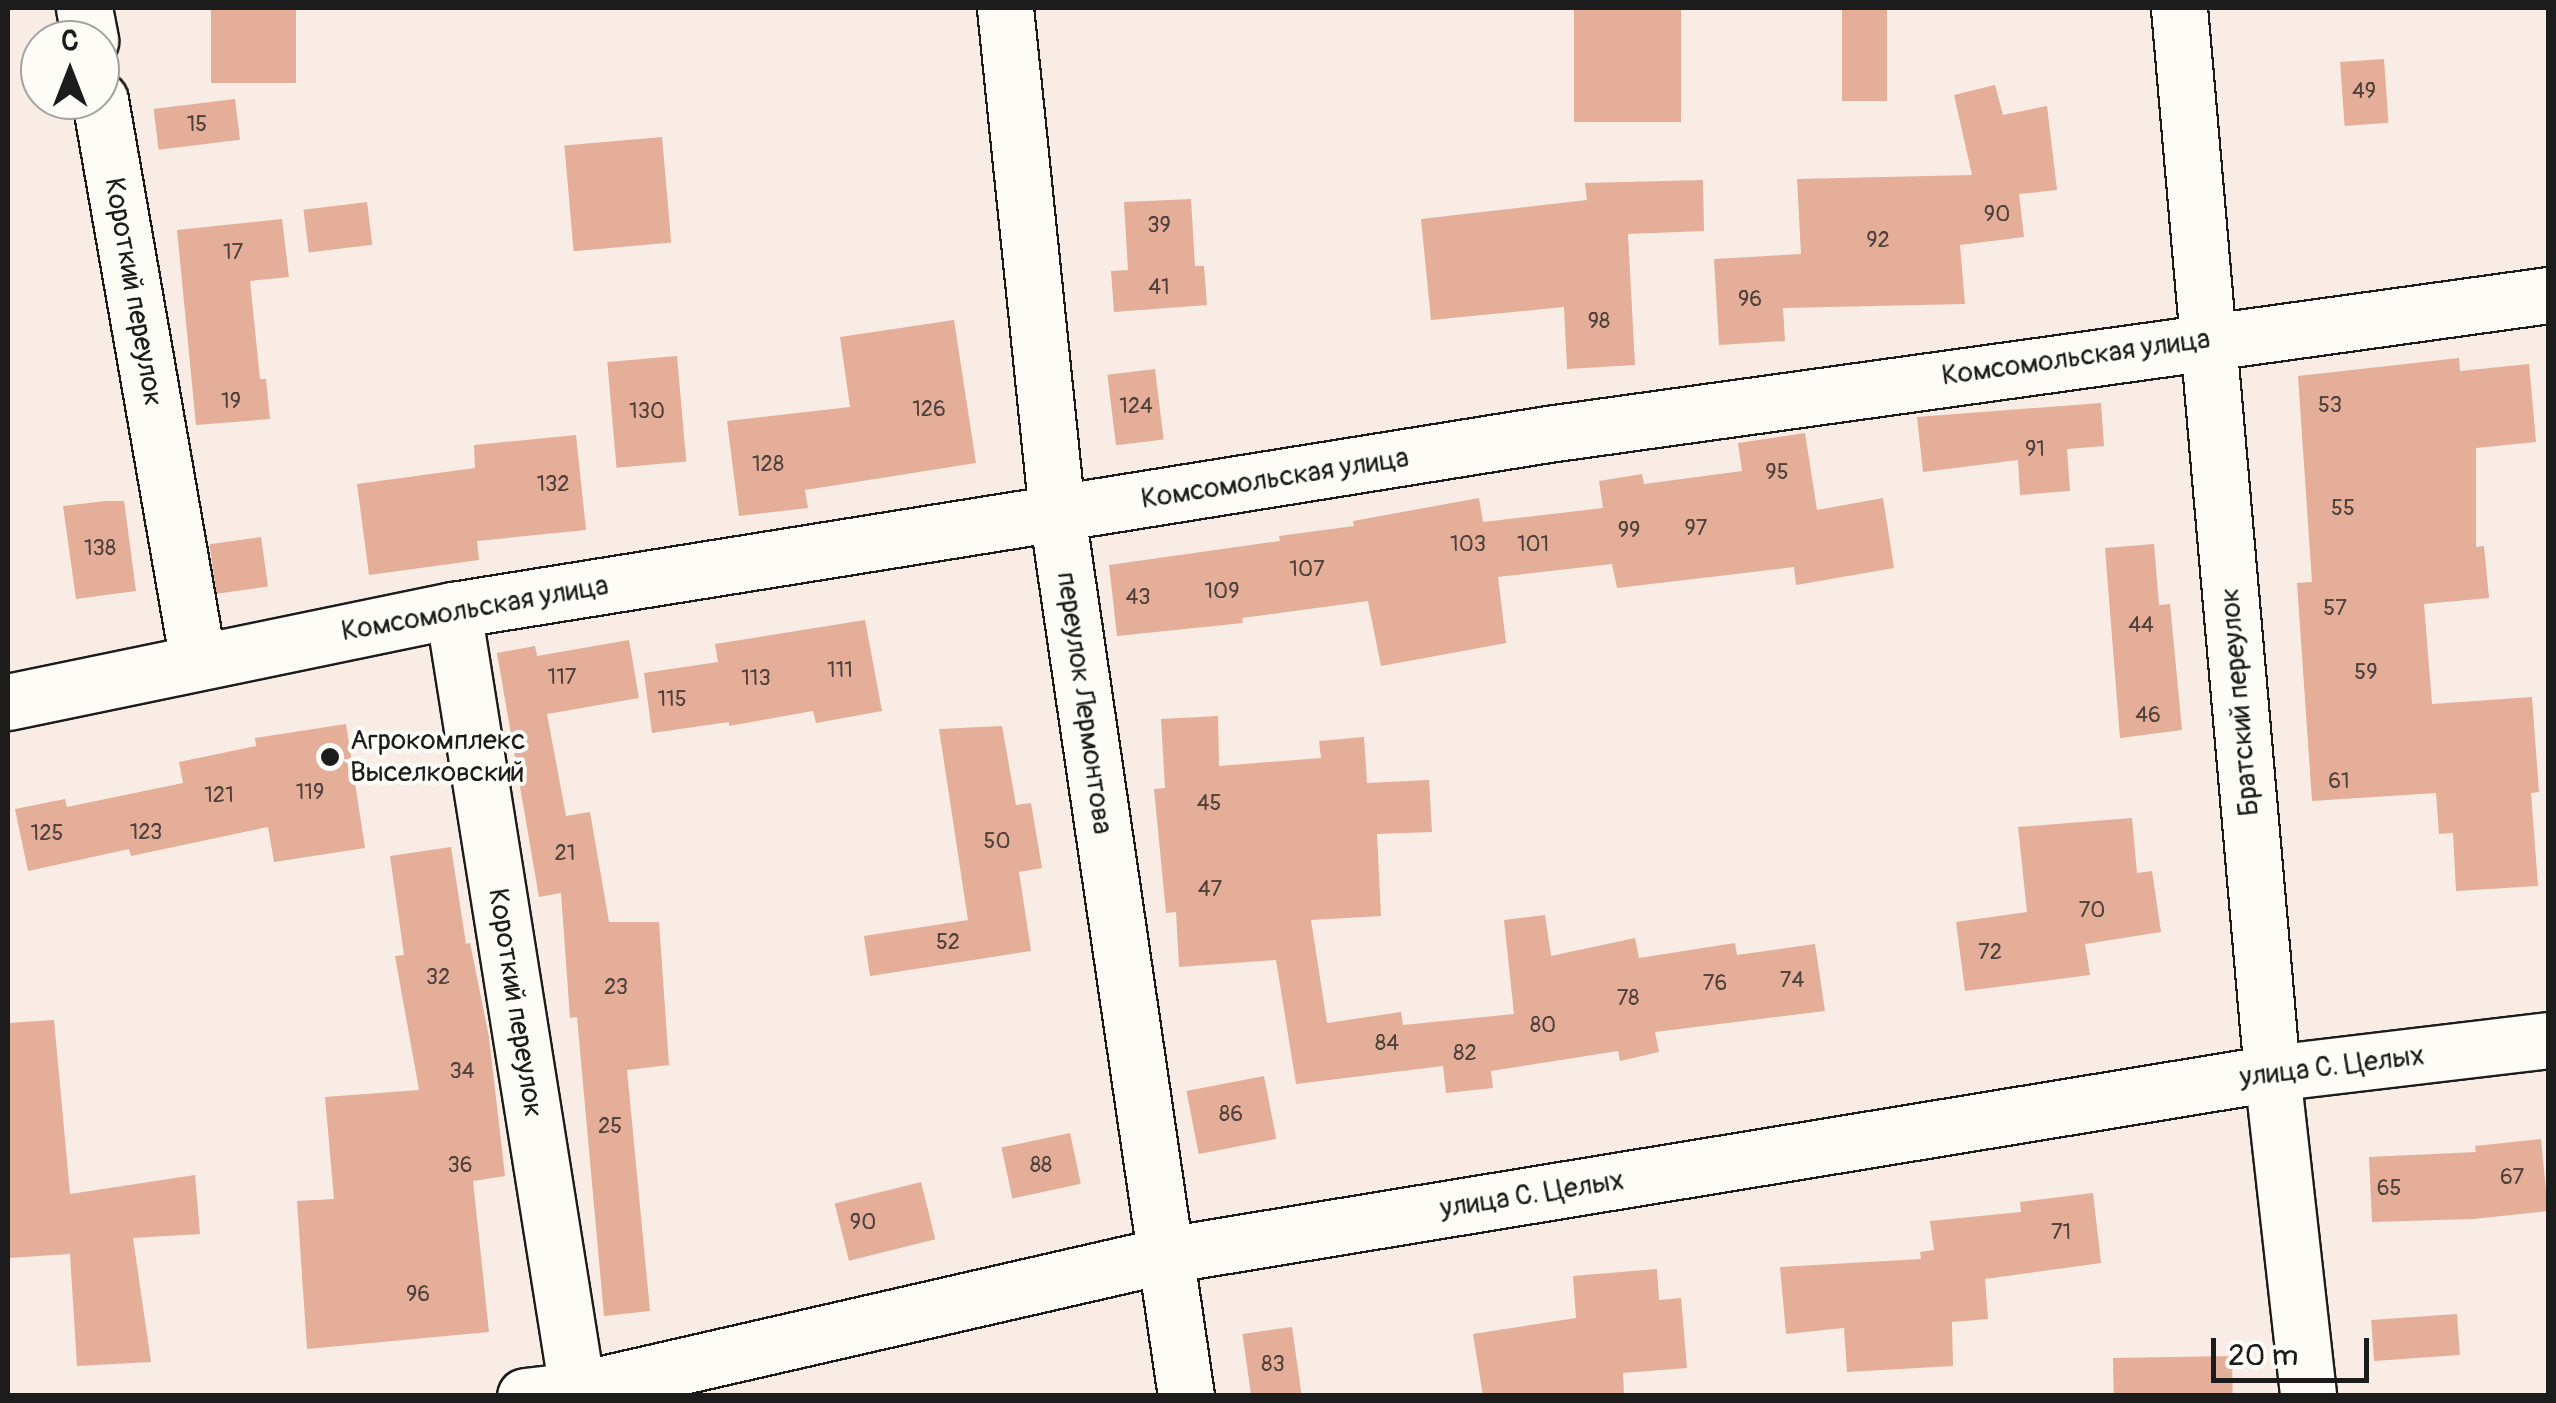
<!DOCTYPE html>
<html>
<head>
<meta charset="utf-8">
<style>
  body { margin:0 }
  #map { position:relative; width:2556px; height:1403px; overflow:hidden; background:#f8ece4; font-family:Pangolin,sans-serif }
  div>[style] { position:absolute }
  .building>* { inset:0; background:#e4ae99; transform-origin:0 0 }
  .roads { filter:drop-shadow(2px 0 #1c1c1c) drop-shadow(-2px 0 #1c1c1c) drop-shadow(0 2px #1c1c1c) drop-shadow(0 -2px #1c1c1c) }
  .minor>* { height:55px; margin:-27.5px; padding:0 27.5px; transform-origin:27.5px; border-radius:27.5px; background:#fdfcf7 }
  .major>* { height:55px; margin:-27.5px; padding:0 27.5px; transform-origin:27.5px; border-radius:27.5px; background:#fdfcf7 }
  .dots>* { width:28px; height:28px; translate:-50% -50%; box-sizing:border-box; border:5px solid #fdfcf7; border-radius:50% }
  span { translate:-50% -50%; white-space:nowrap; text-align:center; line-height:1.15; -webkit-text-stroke:8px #fdfcf7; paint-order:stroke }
  .number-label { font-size:22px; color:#4e403b }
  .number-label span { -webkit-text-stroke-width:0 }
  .street-label { font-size:28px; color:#1c1c1c }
  .poi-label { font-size:28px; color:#1c1c1c }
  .left { translate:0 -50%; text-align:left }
  .frame { position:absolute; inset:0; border:10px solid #1c1c1c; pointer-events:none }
  .north { position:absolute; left:20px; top:20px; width:100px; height:100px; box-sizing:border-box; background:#fdfcf7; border:2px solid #a3a29f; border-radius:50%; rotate:0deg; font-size:28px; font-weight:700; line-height:40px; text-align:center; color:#1c1c1c }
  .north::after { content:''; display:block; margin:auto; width:35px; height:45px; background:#1c1c1c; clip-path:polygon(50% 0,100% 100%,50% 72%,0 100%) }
  .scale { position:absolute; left:2211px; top:1338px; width:158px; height:45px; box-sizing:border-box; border:5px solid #1c1c1c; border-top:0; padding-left:12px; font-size:30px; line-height:35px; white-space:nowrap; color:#1c1c1c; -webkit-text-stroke:8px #fdfcf7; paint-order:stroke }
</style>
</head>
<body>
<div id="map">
  <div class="building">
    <i style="left:211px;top:8px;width:85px;height:75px"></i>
    <i style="left:1574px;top:8px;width:107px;height:114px"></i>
    <i style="left:1842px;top:8px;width:45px;height:93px"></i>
    <i style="left:2384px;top:59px;width:64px;height:44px;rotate:86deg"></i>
    <i style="clip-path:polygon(1995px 85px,2003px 115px,2047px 106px,2057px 190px,2019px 194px,2024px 237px,1960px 245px,1965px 304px,1783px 308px,1785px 341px,1719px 345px,1714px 259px,1801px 254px,1797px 179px,1972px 175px,1954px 95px)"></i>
    <i style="left:235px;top:99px;width:41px;height:82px;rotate:83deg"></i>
    <i style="left:662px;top:137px;width:106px;height:98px;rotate:85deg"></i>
    <i style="clip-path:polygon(1703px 180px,1704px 231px,1628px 234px,1635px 365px,1567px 369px,1564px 307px,1431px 320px,1421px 219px,1587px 200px,1585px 183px)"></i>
    <i style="clip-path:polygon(1191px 199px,1195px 266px,1204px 266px,1207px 305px,1114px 312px,1111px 271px,1128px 270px,1124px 202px)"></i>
    <i style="left:367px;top:202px;width:43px;height:64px;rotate:83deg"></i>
    <i style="clip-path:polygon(282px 219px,289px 277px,250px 281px,260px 379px,266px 379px,270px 419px,196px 425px,177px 230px)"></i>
    <i style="clip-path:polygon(954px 320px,976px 463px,805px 490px,808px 508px,739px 516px,727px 421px,850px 407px,840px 337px)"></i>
    <i style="left:677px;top:356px;width:106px;height:70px;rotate:85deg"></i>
    <i style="clip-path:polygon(2459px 358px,2460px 371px,2529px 364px,2536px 442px,2476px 448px,2476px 547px,2484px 546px,2489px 598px,2424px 604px,2432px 704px,2532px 697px,2539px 792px,2531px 793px,2538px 886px,2456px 891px,2453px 833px,2439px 834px,2436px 793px,2312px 801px,2297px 583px,2312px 582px,2298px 376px)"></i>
    <i style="left:1155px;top:369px;width:71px;height:48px;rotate:83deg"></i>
    <i style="clip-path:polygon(2101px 403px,2104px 446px,2067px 449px,2070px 491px,2020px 495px,2018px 460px,1923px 472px,1917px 417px)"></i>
    <i style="clip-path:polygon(1805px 433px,1817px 510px,1883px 498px,1894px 568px,1796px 585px,1794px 567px,1617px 588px,1612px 564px,1498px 577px,1506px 643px,1381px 666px,1368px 601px,1242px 618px,1243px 623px,1117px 636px,1109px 565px,1280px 541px,1279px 536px,1354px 526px,1353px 521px,1479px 498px,1483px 522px,1603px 508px,1599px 481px,1642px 474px,1644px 484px,1742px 471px,1738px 443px)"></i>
    <i style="clip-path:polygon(576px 435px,586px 530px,477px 541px,479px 560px,369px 575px,357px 484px,475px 468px,474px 445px)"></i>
    <i style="clip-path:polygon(106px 501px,124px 501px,136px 591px,76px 599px,63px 506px)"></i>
    <i style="left:261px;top:537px;width:50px;height:52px;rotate:82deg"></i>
    <i style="clip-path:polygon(2154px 544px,2159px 605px,2170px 604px,2182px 730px,2120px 738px,2105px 548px)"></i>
    <i style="clip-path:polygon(865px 620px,882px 711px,816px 723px,813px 711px,729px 726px,729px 722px,652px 733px,644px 673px,718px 662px,715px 644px)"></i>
    <i style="clip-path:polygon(629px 640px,639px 698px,547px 714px,566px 816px,590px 812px,609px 922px,659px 922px,669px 1065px,627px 1070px,650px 1311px,604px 1316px,577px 1017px,570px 1018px,561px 893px,539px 897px,497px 653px,535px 646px,537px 656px)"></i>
    <i style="clip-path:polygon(1218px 716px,1219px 766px,1321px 758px,1319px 741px,1364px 737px,1367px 783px,1429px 780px,1432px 832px,1377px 834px,1381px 916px,1311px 920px,1327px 1023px,1401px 1012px,1403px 1025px,1514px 1014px,1504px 920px,1545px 915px,1551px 956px,1635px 938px,1639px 958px,1735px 943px,1737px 955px,1815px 944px,1825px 1011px,1655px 1032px,1659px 1052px,1620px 1061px,1618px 1051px,1491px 1071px,1493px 1088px,1446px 1093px,1443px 1066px,1296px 1084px,1276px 960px,1179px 967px,1176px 912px,1166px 913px,1154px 789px,1165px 788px,1161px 719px)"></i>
    <i style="clip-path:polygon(346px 724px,365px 848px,274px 862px,268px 827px,131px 856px,129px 849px,28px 871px,15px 809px,65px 799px,67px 807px,183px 783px,179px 762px,256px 746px,255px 738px)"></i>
    <i style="clip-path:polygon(1002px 726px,1016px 805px,1031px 803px,1042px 868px,1019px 872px,1031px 951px,870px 976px,864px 936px,968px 920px,939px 729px)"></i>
    <i style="clip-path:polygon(2132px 818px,2137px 873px,2152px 871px,2161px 932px,2085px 944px,2090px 975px,1965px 991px,1956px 922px,2027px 912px,2018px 827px)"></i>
    <i style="clip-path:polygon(451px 847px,466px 944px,470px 943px,489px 1037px,505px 1176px,473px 1181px,489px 1332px,307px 1349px,297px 1201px,334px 1199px,325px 1097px,419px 1090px,395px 956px,404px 955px,390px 856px)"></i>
    <i style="clip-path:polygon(54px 1020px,70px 1194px,195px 1175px,200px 1234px,133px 1238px,151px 1362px,77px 1366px,70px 1254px,8px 1258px,8px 1023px)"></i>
    <i style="left:1264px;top:1076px;width:64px;height:79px;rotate:79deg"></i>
    <i style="left:1070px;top:1133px;width:52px;height:70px;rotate:78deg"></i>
    <i style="clip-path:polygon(2541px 1139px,2548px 1211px,2473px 1219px,2372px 1222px,2369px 1157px,2476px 1152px,2475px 1146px)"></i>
    <i style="left:921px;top:1182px;width:59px;height:89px;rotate:76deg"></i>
    <i style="clip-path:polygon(2093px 1193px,2101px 1263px,1985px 1279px,1988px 1319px,1952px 1322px,1953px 1366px,1847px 1372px,1844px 1328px,1786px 1334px,1780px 1267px,1921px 1259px,1920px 1252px,1934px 1250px,1930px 1221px,2021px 1212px,2020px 1202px)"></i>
    <i style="clip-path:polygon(1657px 1269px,1659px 1300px,1681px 1298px,1687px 1368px,1623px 1373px,1624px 1393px,1483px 1396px,1473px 1334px,1576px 1318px,1573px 1276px)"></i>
    <i style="left:2457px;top:1314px;width:41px;height:86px;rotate:86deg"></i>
    <i style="left:1292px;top:1327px;width:70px;height:50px;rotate:82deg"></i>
    <i style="left:2232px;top:1356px;width:40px;height:119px;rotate:89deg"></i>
  </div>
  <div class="roads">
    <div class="minor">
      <i style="left:84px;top:8px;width:33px;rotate:79deg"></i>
      <i style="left:1005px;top:8px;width:509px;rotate:84.13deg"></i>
      <i style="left:1057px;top:514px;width:891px;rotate:81.68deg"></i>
      <i style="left:2179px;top:8px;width:1069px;rotate:85.01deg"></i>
      <i style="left:2272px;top:1073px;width:325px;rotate:83.6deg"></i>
      <i style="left:100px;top:100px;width:570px;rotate:80.11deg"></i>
      <i style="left:453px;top:610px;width:796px;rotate:80.96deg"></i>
      <i style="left:525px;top:1396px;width:52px;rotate:-6.6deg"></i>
      <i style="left:577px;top:1390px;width:604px;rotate:-12.91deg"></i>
      <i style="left:1166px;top:1255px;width:1121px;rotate:-9.34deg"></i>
      <i style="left:2272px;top:1073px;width:278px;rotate:-6.8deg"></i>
    </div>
    <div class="major">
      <i style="left:8px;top:702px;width:454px;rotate:-11.7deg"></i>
      <i style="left:453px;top:610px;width:1109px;rotate:-9.13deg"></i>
      <i style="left:1548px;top:434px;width:1010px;rotate:-7.91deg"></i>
    </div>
  </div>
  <div class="dots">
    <i style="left:330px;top:757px;background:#1c1c1c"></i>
  </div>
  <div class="number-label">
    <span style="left:2364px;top:92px">49</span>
    <span style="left:197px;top:125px">15</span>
    <span style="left:1997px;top:215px">90</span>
    <span style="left:1159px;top:226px">39</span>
    <span style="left:1878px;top:241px">92</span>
    <span style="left:233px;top:253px">17</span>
    <span style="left:1159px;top:288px">41</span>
    <span style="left:1750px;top:300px">96</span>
    <span style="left:1599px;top:322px">98</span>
    <span style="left:231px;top:402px">19</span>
    <span style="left:2330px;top:406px">53</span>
    <span style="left:1136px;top:407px">124</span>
    <span style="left:929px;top:410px">126</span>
    <span style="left:647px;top:412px">130</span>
    <span style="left:2035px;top:450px">91</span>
    <span style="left:768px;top:465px">128</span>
    <span style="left:1777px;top:473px">95</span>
    <span style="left:553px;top:485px">132</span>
    <span style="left:2343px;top:509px">55</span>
    <span style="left:1696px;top:529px">97</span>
    <span style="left:1629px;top:531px">99</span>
    <span style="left:1468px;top:545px">103</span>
    <span style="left:1533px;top:545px">101</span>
    <span style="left:100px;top:549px">138</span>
    <span style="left:1307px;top:570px">107</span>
    <span style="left:1222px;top:592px">109</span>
    <span style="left:1138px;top:598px">43</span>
    <span style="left:2335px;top:609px">57</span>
    <span style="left:2141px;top:626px">44</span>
    <span style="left:840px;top:671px">111</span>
    <span style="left:2366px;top:673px">59</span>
    <span style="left:562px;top:678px">117</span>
    <span style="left:756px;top:679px">113</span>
    <span style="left:672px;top:700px">115</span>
    <span style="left:2148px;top:716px">46</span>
    <span style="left:2339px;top:782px">61</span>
    <span style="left:310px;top:793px">119</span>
    <span style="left:219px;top:796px">121</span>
    <span style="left:1209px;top:804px">45</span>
    <span style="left:146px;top:833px">123</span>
    <span style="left:47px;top:834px">125</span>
    <span style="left:997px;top:842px">50</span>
    <span style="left:565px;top:854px">21</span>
    <span style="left:1210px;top:890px">47</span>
    <span style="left:2092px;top:911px">70</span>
    <span style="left:948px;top:943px">52</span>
    <span style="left:1990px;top:953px">72</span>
    <span style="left:438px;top:978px">32</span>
    <span style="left:1792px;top:981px">74</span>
    <span style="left:1715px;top:984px">76</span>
    <span style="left:616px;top:988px">23</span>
    <span style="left:1628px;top:999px">78</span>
    <span style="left:1543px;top:1026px">80</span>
    <span style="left:1387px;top:1044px">84</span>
    <span style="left:1465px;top:1054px">82</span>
    <span style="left:462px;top:1072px">34</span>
    <span style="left:1231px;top:1115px">86</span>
    <span style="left:610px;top:1127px">25</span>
    <span style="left:460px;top:1166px">36</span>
    <span style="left:1041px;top:1166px">88</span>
    <span style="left:2512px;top:1178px">67</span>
    <span style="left:2389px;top:1189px">65</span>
    <span style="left:863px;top:1223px">90</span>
    <span style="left:2061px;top:1233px">71</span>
    <span style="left:418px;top:1295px">96</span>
    <span style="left:1273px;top:1365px">83</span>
  </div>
  <div class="street-label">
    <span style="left:133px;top:292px;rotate:80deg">Короткий переулок</span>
    <span style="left:2076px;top:358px;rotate:-8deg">Комсомольская улица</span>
    <span style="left:1275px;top:479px;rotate:-9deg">Комсомольская улица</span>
    <span style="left:475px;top:609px;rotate:-10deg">Комсомольская улица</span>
    <span style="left:2240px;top:702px;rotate:-95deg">Братский переулок</span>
    <span style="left:1084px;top:703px;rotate:82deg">переулок Лермонтова</span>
    <span style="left:515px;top:1003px;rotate:81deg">Короткий переулок</span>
    <span style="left:2332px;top:1067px;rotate:-7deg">улица С. Целых</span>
    <span style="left:1532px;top:1195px;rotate:-9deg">улица С. Целых</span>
  </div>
  <div class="poi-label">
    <span class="left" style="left:350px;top:757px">Агрокомплекс<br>Выселковский</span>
  </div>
  <div class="frame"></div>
  <div class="north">С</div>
  <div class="scale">20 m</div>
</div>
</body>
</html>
